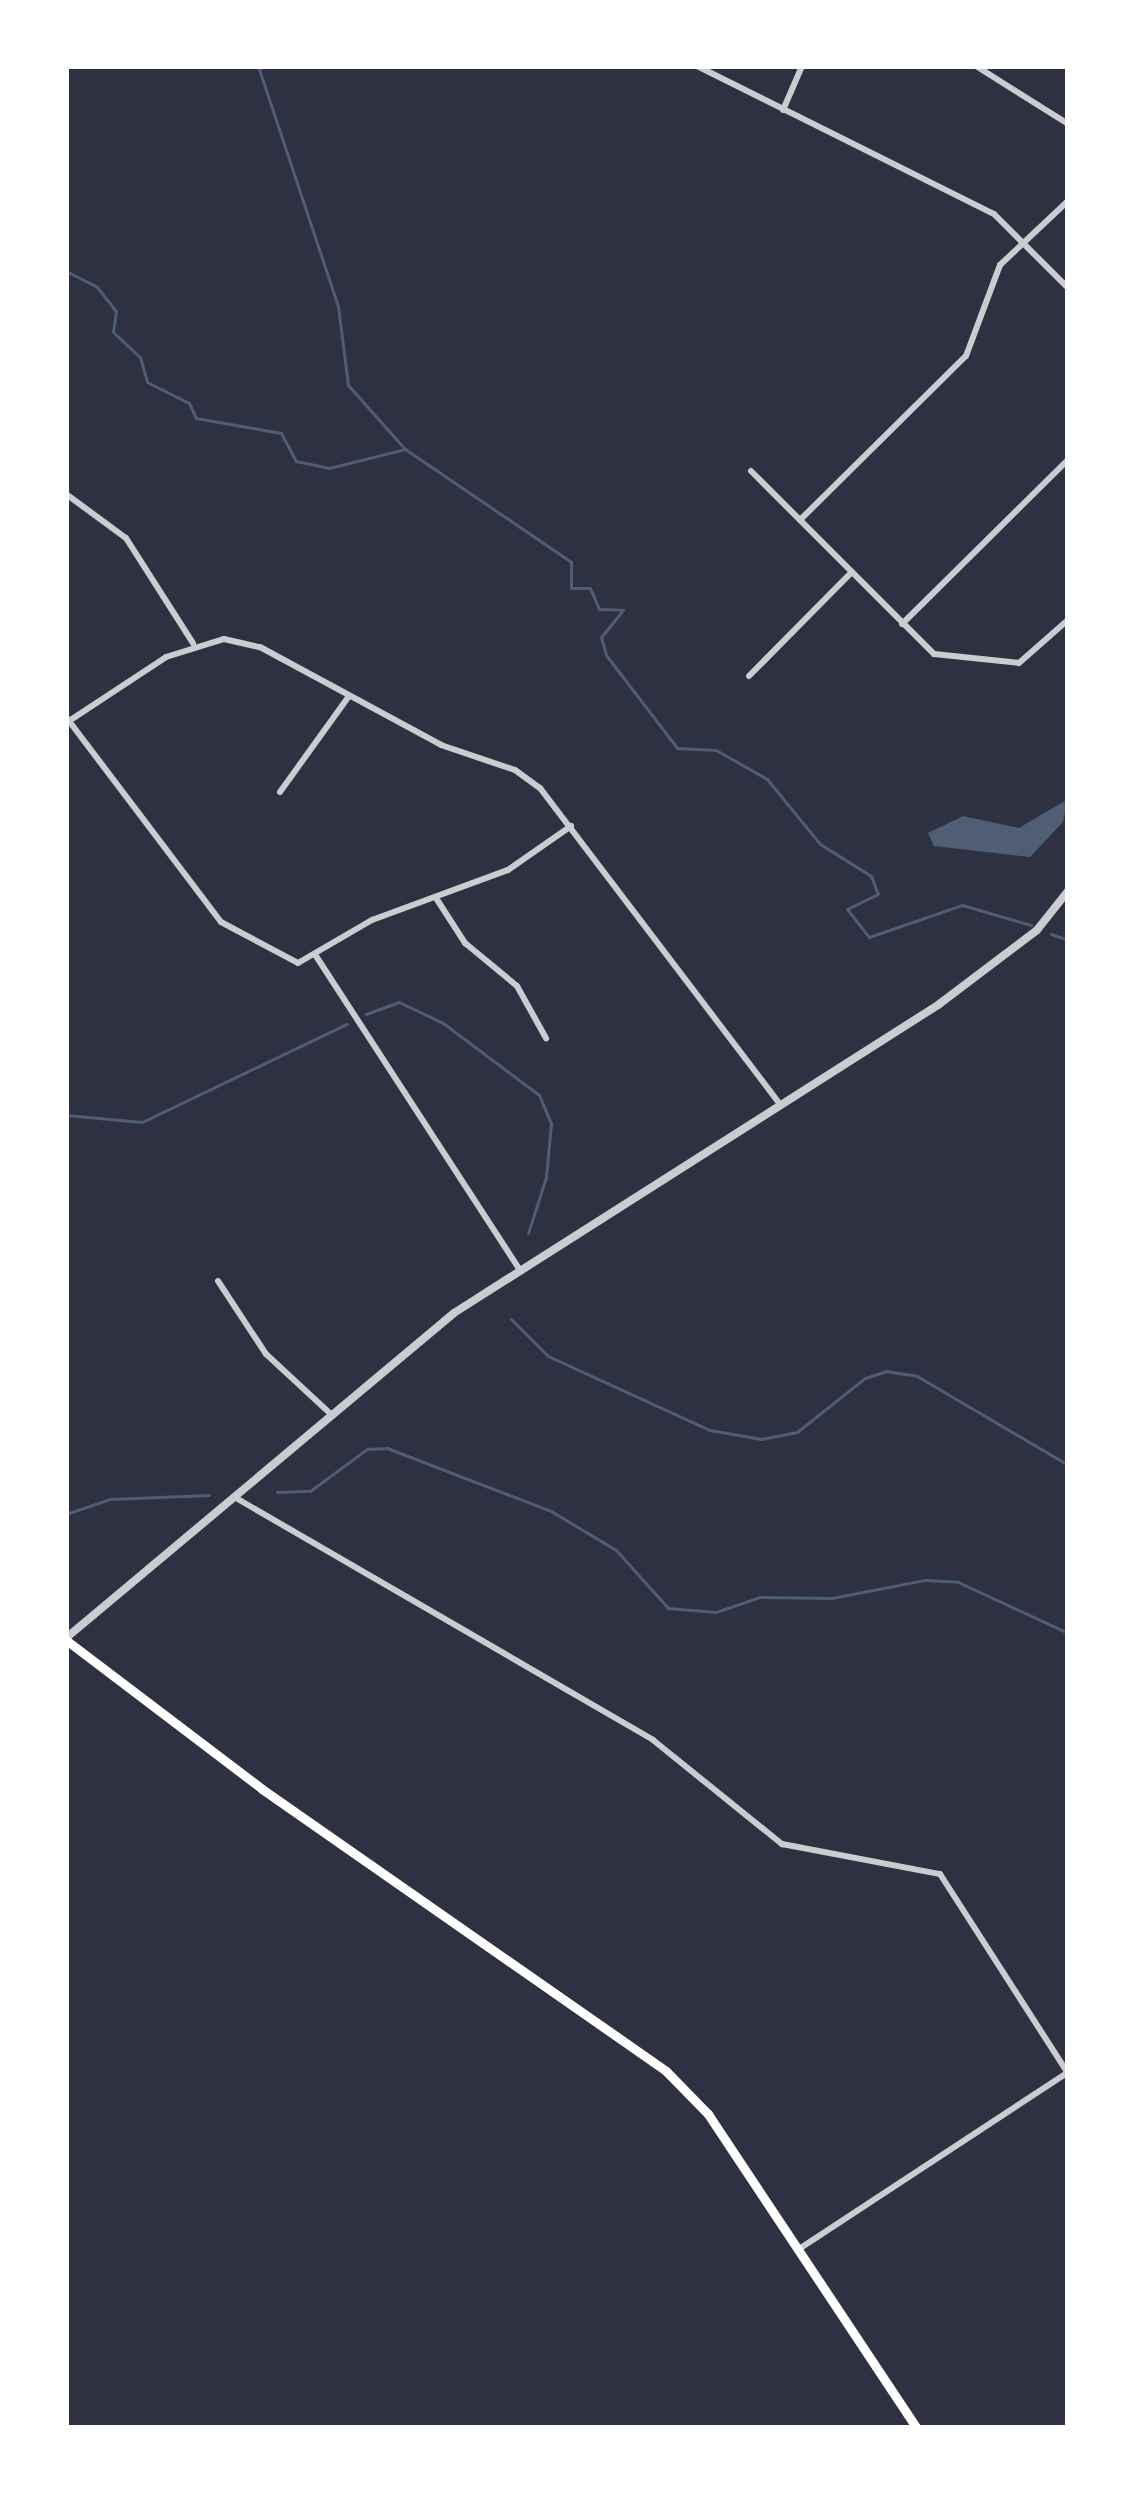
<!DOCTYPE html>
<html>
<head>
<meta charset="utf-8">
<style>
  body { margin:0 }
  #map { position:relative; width:1134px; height:2494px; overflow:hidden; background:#2d3142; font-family:"Asap Condensed",sans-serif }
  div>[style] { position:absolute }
  .water>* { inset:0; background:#4f5d75 }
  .stream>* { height:3px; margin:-1.5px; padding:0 1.5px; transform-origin:1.5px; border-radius:1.5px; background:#4f5d75 }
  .minor>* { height:6px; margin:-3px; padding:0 3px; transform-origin:3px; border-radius:3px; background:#caccd0 }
  .tertiary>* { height:8px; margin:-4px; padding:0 4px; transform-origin:4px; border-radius:4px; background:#caccd0 }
  .secondary>* { height:9px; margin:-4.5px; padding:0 4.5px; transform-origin:4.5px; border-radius:4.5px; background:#fff }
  span { translate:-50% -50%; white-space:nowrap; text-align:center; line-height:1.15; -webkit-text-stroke:12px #fff; paint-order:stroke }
  .frame { position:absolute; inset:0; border:69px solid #fff; pointer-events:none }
</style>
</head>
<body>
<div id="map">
  <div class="water">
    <i style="clip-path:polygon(1068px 799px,1063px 822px,1030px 857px,934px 846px,928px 833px,963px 816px,1019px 828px)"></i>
  </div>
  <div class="stream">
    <i style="left:258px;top:66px;width:253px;rotate:71.6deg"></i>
    <i style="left:338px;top:306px;width:80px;rotate:82.8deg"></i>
    <i style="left:348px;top:385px;width:84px;rotate:48.4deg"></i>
    <i style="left:66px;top:271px;width:35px;rotate:27deg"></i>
    <i style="left:97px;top:287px;width:31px;rotate:52deg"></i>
    <i style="left:116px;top:311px;width:21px;rotate:98deg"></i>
    <i style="left:113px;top:332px;width:37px;rotate:43deg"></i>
    <i style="left:140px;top:357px;width:26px;rotate:74deg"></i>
    <i style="left:147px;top:382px;width:47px;rotate:26.6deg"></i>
    <i style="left:189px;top:403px;width:17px;rotate:65deg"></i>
    <i style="left:196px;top:418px;width:86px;rotate:10deg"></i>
    <i style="left:281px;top:433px;width:32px;rotate:62deg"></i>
    <i style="left:296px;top:461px;width:34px;rotate:12deg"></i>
    <i style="left:329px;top:468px;width:78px;rotate:-14deg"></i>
    <i style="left:405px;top:449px;width:201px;rotate:34.2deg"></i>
    <i style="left:571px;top:562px;width:26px;rotate:90deg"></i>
    <i style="left:571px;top:588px;width:19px"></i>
    <i style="left:590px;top:588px;width:23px;rotate:67deg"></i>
    <i style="left:599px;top:609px;width:24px;rotate:2deg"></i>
    <i style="left:623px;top:610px;width:35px;rotate:129deg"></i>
    <i style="left:601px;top:637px;width:19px;rotate:74deg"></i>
    <i style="left:606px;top:655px;width:117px;rotate:52.6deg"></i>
    <i style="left:677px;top:748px;width:39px;rotate:3deg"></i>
    <i style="left:716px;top:750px;width:59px;rotate:29.6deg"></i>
    <i style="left:767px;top:779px;width:84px;rotate:50.8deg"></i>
    <i style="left:820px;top:844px;width:60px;rotate:32.1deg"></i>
    <i style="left:871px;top:876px;width:19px;rotate:69deg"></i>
    <i style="left:878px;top:894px;width:34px;rotate:154deg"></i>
    <i style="left:847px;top:909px;width:36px;rotate:52deg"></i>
    <i style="left:869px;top:937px;width:98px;rotate:-19deg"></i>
    <i style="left:962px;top:905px;width:72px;rotate:16.2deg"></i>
    <i style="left:1051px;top:934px;width:18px;rotate:19deg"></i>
    <i style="left:366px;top:1014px;width:35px;rotate:-20deg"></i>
    <i style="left:399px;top:1002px;width:49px;rotate:25.5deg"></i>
    <i style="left:443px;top:1023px;width:120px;rotate:36.9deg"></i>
    <i style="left:539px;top:1095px;width:30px;rotate:67deg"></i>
    <i style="left:551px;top:1123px;width:54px;rotate:95.3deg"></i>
    <i style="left:546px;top:1177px;width:59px;rotate:107.8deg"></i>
    <i style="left:66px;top:1115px;width:76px;rotate:5.3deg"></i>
    <i style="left:142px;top:1122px;width:227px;rotate:-25.6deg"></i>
    <i style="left:511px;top:1319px;width:52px;rotate:45deg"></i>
    <i style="left:548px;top:1356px;width:178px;rotate:24.6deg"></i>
    <i style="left:710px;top:1430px;width:52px;rotate:10deg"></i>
    <i style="left:761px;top:1439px;width:37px;rotate:-11deg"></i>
    <i style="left:797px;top:1432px;width:87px;rotate:-38.5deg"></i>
    <i style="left:865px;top:1378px;width:22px;rotate:-18deg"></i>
    <i style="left:886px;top:1371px;width:31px;rotate:9deg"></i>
    <i style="left:917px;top:1376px;width:175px;rotate:30.5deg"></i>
    <i style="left:277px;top:1492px;width:33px;rotate:-2deg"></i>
    <i style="left:310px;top:1491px;width:71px;rotate:-36.4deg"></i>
    <i style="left:367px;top:1449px;width:20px;rotate:-3deg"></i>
    <i style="left:387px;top:1448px;width:176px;rotate:21deg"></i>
    <i style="left:551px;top:1511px;width:76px;rotate:31deg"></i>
    <i style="left:616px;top:1550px;width:78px;rotate:48.1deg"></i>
    <i style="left:668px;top:1608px;width:48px;rotate:4.8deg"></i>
    <i style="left:716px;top:1612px;width:46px;rotate:-18.8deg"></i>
    <i style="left:760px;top:1597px;width:72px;rotate:0.8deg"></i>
    <i style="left:832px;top:1598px;width:95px;rotate:-11deg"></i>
    <i style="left:925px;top:1580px;width:33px;rotate:3deg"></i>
    <i style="left:958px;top:1582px;width:121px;rotate:24.9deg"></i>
    <i style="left:66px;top:1514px;width:46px;rotate:-18.8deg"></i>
    <i style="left:110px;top:1499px;width:99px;rotate:-2.3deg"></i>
  </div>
  <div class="minor">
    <i style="left:697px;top:66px;width:332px;rotate:26.5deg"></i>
    <i style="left:994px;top:214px;width:105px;rotate:45deg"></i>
    <i style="left:976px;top:66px;width:109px;rotate:32.2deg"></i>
    <i style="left:783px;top:110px;width:48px;rotate:-66.6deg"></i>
    <i style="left:751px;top:471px;width:259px;rotate:45deg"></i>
    <i style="left:934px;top:654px;width:85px;rotate:6deg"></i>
    <i style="left:1019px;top:663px;width:65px;rotate:-41.3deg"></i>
    <i style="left:66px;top:494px;width:74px;rotate:36.3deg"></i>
    <i style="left:126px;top:538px;width:125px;rotate:57.5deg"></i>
    <i style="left:800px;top:520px;width:233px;rotate:-44.7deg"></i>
    <i style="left:966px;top:356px;width:97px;rotate:-69.5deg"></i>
    <i style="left:1000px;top:265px;width:93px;rotate:-43.3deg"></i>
    <i style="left:902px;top:624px;width:233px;rotate:-44.7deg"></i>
    <i style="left:749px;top:676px;width:146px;rotate:-45.3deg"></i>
    <i style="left:66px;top:717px;width:257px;rotate:52.9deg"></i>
    <i style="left:221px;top:922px;width:87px;rotate:28deg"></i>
    <i style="left:298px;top:963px;width:86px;rotate:-30.2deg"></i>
    <i style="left:372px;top:920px;width:145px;rotate:-20.2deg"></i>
    <i style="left:508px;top:870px;width:77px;rotate:-34.9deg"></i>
    <i style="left:69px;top:721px;width:116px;rotate:-33.4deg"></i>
    <i style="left:166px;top:657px;width:61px;rotate:-17.2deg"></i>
    <i style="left:224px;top:639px;width:37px;rotate:13deg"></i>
    <i style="left:260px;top:647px;width:206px;rotate:28.4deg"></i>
    <i style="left:441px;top:745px;width:78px;rotate:18.7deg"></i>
    <i style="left:515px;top:770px;width:31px;rotate:36deg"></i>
    <i style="left:540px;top:788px;width:397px;rotate:52.8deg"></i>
    <i style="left:280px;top:792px;width:118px;rotate:-54.3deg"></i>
    <i style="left:436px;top:898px;width:54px;rotate:57.2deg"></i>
    <i style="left:465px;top:943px;width:67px;rotate:39.6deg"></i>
    <i style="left:517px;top:986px;width:60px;rotate:60.9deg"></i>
    <i style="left:316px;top:956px;width:373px;rotate:57deg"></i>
    <i style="left:218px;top:1281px;width:87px;rotate:56.7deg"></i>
    <i style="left:266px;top:1354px;width:91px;rotate:42.8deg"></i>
    <i style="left:236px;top:1498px;width:482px;rotate:30.1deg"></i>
    <i style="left:653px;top:1740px;width:166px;rotate:38.9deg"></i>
    <i style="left:782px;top:1844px;width:161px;rotate:10.8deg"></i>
    <i style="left:940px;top:1874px;width:237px;rotate:57.3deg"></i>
    <i style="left:799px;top:2249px;width:322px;rotate:-33.3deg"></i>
  </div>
  <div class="tertiary">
    <i style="left:66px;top:1638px;width:506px;rotate:-39.95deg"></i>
    <i style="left:454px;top:1313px;width:574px;rotate:-32.47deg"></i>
    <i style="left:938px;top:1005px;width:124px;rotate:-37.1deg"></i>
    <i style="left:1037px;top:930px;width:50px;rotate:-51.5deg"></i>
  </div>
  <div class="secondary">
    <i style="left:66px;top:1640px;width:246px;rotate:37.2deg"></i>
    <i style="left:262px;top:1789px;width:493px;rotate:34.9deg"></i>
    <i style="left:666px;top:2071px;width:60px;rotate:45.7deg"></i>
    <i style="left:708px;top:2114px;width:377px;rotate:56.4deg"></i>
  </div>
  <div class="frame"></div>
</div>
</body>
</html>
